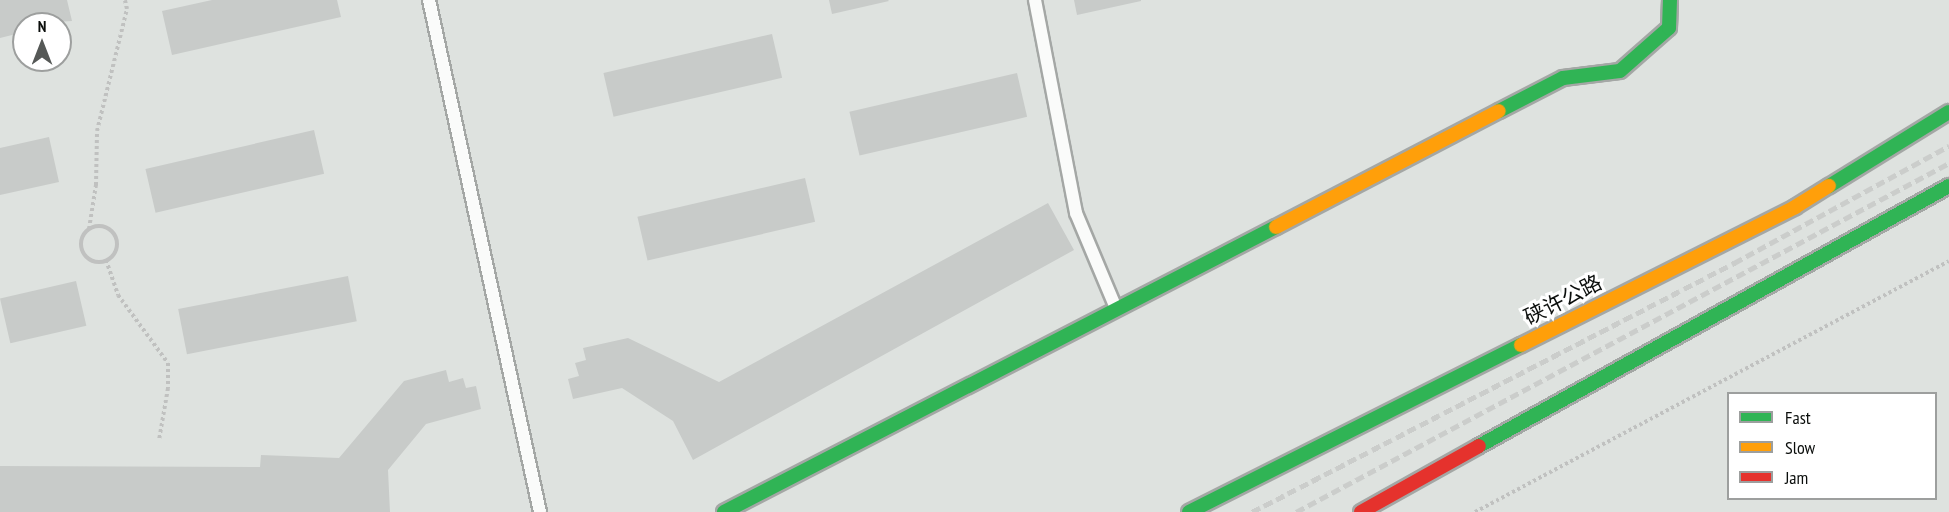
<!DOCTYPE html>
<html>
<head>
<meta charset="utf-8">
<style>
  body { margin:0 }
  #map { position:relative; width:1949px; height:512px; overflow:hidden; background:#dee2df; font-family:"PT Sans Narrow","Noto Sans SC",sans-serif }
  div>[style] { position:absolute }
  .building>* { inset:0; background:#c8cbc9; transform-origin:0 0 }
  .path>* { height:4px; margin-top:-2px; transform-origin:0; background:repeating-linear-gradient(90deg,#c0c1c0 0 3px,transparent 0 6px) }
  .path>.ring { margin:-2px; padding:0; box-sizing:content-box; background:none; border:4px solid #c0c1c0; border-radius:50% }
  .roads { filter:drop-shadow(2px 0 #a4a7a5) drop-shadow(-2px 0 #a4a7a5) drop-shadow(0 2px #a4a7a5) drop-shadow(0 -2px #a4a7a5) }
  .lane>* { height:12px; margin:-6px; padding:0 6px; transform-origin:6px; border-radius:6px; background:#fafbfa }
  .fast>* { height:14px; margin:-7px; padding:0 7px; transform-origin:7px; border-radius:7px; background:#30b455 }
  .slow>* { height:14px; margin:-7px; padding:0 7px; transform-origin:7px; border-radius:7px; background:#ff9f0a }
  .jam>* { height:14px; margin:-7px; padding:0 7px; transform-origin:7px; border-radius:7px; background:#e5322d }
  .rail>* { height:4.5px; margin-top:-2.25px; transform-origin:0; background:repeating-linear-gradient(90deg,#cbcdcb 0 9px,transparent 0 13.5px) }
  span { translate:-50% -50%; white-space:nowrap; text-align:center; line-height:1.15; -webkit-text-stroke:6px #fff; paint-order:stroke }
  .street-label { font-size:21px; color:#0b0e0c }
  .legend { position:absolute; left:1727px; top:392px; width:210px; height:108px; box-sizing:border-box; background:#fff; border:2px solid #9d9f9e; margin:0; padding:8px 10px; list-style:none; font-size:18px; color:#0b0e0c }
  .legend li { display:flex; align-items:center; gap:12px; height:30px }
  .legend b { width:30px; border:2px solid #9d9f9e }
  .north { position:absolute; left:12px; top:12px; width:60px; height:60px; box-sizing:border-box; background:#fff; border:2px solid #9d9f9e; border-radius:50%; rotate:0deg; font-size:16px; font-weight:700; line-height:24px; text-align:center; color:#0b0e0c }
  .north::after { content:''; display:block; margin:auto; width:21px; height:27px; background:#555856; clip-path:polygon(50% 0,100% 100%,50% 72%,0 100%) }
</style>
</head>
<body>
<div id="map">
  <div class="building">
    <i style="clip-path:polygon(0 0,67px 0,72px 21px,24px 24px,24px 32px,0 38px)"></i>
    <i style="clip-path:polygon(212px 0,337px 0,341px 17px,172px 55px,162px 11px)"></i>
    <i style="clip-path:polygon(829px 0,888px 0,889px 1px,832px 14px)"></i>
    <i style="clip-path:polygon(1074px 0,1141px 0,1141px 1px,1077px 15px)"></i>
    <i style="left:772px;top:34px;width:45px;height:173px;rotate:77deg"></i>
    <i style="left:1017px;top:73px;width:45px;height:172px;rotate:77deg"></i>
    <i style="left:314px;top:130px;width:45px;height:173px;rotate:77deg"></i>
    <i style="clip-path:polygon(49px 137px,59px 182px,0 195px,0 148px)"></i>
    <i style="left:805px;top:178px;width:45px;height:172px;rotate:77deg"></i>
    <i style="clip-path:polygon(1048px 203px,1074px 250px,693px 460px,673px 421px,622px 388px,573px 399px,568px 379px,579px 376px,575px 363px,586px 360px,583px 348px,628px 338px,719px 382px)"></i>
    <i style="left:348px;top:276px;width:46px;height:173px;rotate:79deg"></i>
    <i style="left:76px;top:281px;width:46px;height:78px;rotate:77deg"></i>
    <i style="clip-path:polygon(446px 370px,449px 382px,463px 378px,466px 388px,476px 386px,481px 409px,426px 424px,388px 470px,390px 512px,0 512px,0 466px,260px 467px,261px 455px,339px 458px,404px 381px)"></i>
  </div>
  <div class="path">
    <i class="ring" style="left:81px;top:226px;width:32px;height:32px"></i>
    <i style="left:89px;top:229px;width:45px;rotate:-81deg"></i>
    <i style="left:96px;top:185px;width:54px;rotate:-88.9deg"></i>
    <i style="left:97px;top:131px;width:126px;rotate:-76.2deg"></i>
    <i style="left:127px;top:9px;width:9px;rotate:-103deg"></i>
    <i style="left:106px;top:260px;width:37px;rotate:71deg"></i>
    <i style="left:118px;top:295px;width:84px;rotate:53.7deg"></i>
    <i style="left:168px;top:363px;width:25px;rotate:90deg"></i>
    <i style="left:168px;top:388px;width:53px;rotate:99.8deg"></i>
    <i style="left:1475px;top:512px;width:536px;rotate:-27.9deg"></i>
  </div>
  <div class="roads">
    <div class="lane">
      <i style="left:429px;top:0;width:524px;rotate:77.77deg"></i>
      <i style="left:1035px;top:0;width:217px;rotate:79.1deg"></i>
      <i style="left:1076px;top:213px;width:103px;rotate:67.2deg"></i>
    </div>
    <div class="fast">
      <i style="left:1499px;top:111px;width:72px;rotate:-27.3deg"></i>
      <i style="left:1563px;top:78px;width:57px;rotate:-7deg"></i>
      <i style="left:1620px;top:71px;width:65px;rotate:-41.3deg"></i>
      <i style="left:1669px;top:28px;width:28px;rotate:-88deg"></i>
      <i style="left:1829px;top:186px;width:141px;rotate:-31.7deg"></i>
      <i style="left:1479px;top:446px;width:537px;rotate:-28.95deg"></i>
      <i style="left:724px;top:512px;width:621px;rotate:-27.31deg"></i>
      <i style="left:1189px;top:512px;width:372px;rotate:-26.7deg"></i>
    </div>
    <div class="slow">
      <i style="left:1276px;top:227px;width:251px;rotate:-27.5deg"></i>
      <i style="left:1521px;top:345px;width:307px;rotate:-26.7deg"></i>
      <i style="left:1795px;top:207px;width:40px;rotate:-32deg"></i>
    </div>
    <div class="jam">
      <i style="left:1361px;top:512px;width:135px;rotate:-29.2deg"></i>
    </div>
  </div>
  <div class="rail">
    <i style="left:1252px;top:512px;width:543px;rotate:-27.32deg"></i>
    <i style="left:1734px;top:263px;width:245px;rotate:-28.6deg"></i>
    <i style="left:1296px;top:512px;width:740px;rotate:-28.12deg"></i>
  </div>
  <div class="street-label">
    <span style="left:1563px;top:300px;rotate:-27deg">硖许公路</span>
  </div>
  <ul class="legend">
  <li><b style="height:8px;background:#30b455"></b>Fast</li>
  <li><b style="height:8px;background:#ff9f0a"></b>Slow</li>
  <li><b style="height:8px;background:#e5322d"></b>Jam</li>
  </ul>
  <div class="north">N</div>
</div>
</body>
</html>
